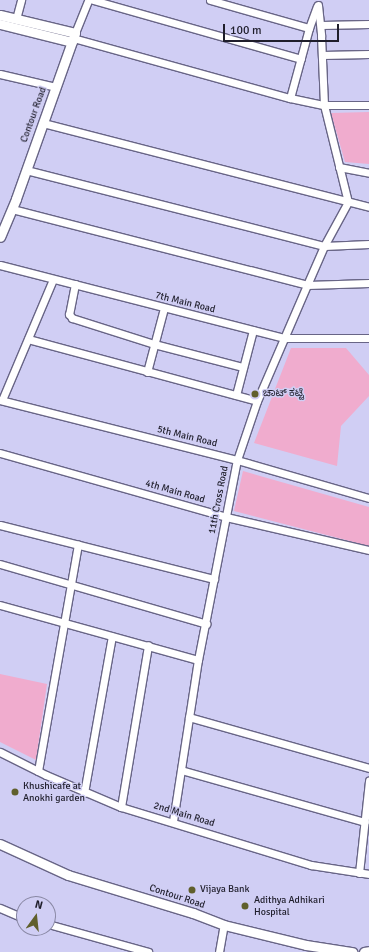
<!DOCTYPE html>
<html>
<head>
<meta charset="utf-8">
<style>
  body { margin:0 }
  #map { position:relative; width:369px; height:952px; overflow:hidden; background:#d0cef4; font-family:Signika,"Noto Sans Kannada",sans-serif }
  div>[style] { position:absolute }
  .green>* { inset:0; background:#f0acce }
  .roads { filter:drop-shadow(1px 0 #686586) drop-shadow(-1px 0 #686586) drop-shadow(0 1px #686586) drop-shadow(0 -1px #686586) }
  .minor>* { height:7px; margin:-3.5px; padding:0 3.5px; transform-origin:3.5px; border-radius:3.5px; background:#fff }
  .major>* { height:9px; margin:-4.5px; padding:0 4.5px; transform-origin:4.5px; border-radius:4.5px; background:#fff }
  .dots>* { width:11px; height:11px; translate:-50% -50%; box-sizing:border-box; border:2px solid #d0cef4; border-radius:50% }
  span { translate:-50% -50%; white-space:nowrap; text-align:center; line-height:1.15; -webkit-text-stroke:3px #d0cef4; paint-order:stroke }
  .street-label { font-size:10px; color:#1f1e2b }
  .poi-label { font-size:10px; color:#1f1e2b }
  .left { translate:0 -50%; text-align:left }
  .north { position:absolute; left:16px; top:896px; width:40px; height:40px; box-sizing:border-box; background:#d0cef4; border:1px solid #8988a4; border-radius:50%; rotate:15deg; font-size:11px; font-weight:700; line-height:16px; text-align:center; color:#1f1e2b }
  .north::after { content:''; display:block; margin:auto; width:14px; height:18px; background:#605f2c; clip-path:polygon(50% 0,100% 100%,50% 72%,0 100%) }
  .scale { position:absolute; left:223px; top:24px; width:116px; height:18px; box-sizing:border-box; border:2px solid #1f1e2b; border-top:0; padding-left:5px; font-size:12px; line-height:14px; white-space:nowrap; color:#1f1e2b; -webkit-text-stroke:3px #d0cef4; paint-order:stroke }
</style>
</head>
<body>
<div id="map">
  <div class="green">
    <i style="clip-path:polygon(369px 112px,369px 164px,345px 162px,331px 113px)"></i>
    <i style="clip-path:polygon(291px 348px,346px 348px,369px 375px,369px 396px,341px 426px,337px 466px,254px 443px)"></i>
    <i style="clip-path:polygon(243px 471px,369px 507px,369px 546px,234px 511px)"></i>
    <i style="clip-path:polygon(0 674px,47px 684px,36px 760px,0 742px)"></i>
  </div>
  <div class="roads">
    <div class="minor">
      <i style="left:93px;top:0;width:216px;rotate:15.8deg"></i>
      <i style="left:210px;top:0;width:103px;rotate:15.8deg"></i>
      <i style="left:318px;top:5px;width:31px;rotate:84deg"></i>
      <i style="left:321px;top:36px;width:69px;rotate:87.5deg"></i>
      <i style="left:324px;top:105px;width:100px;rotate:76.1deg"></i>
      <i style="left:16px;top:19px;width:20px;rotate:-75deg"></i>
      <i style="left:321px;top:25px;width:48px;rotate:-1.2deg"></i>
      <i style="left:75px;top:33px;width:35px;rotate:-68deg"></i>
      <i style="left:73px;top:38px;width:225px;rotate:15.5deg"></i>
      <i style="left:290px;top:98px;width:35px;rotate:12deg"></i>
      <i style="left:324px;top:105px;width:45px"></i>
      <i style="left:322px;top:55px;width:47px;rotate:-1.2deg"></i>
      <i style="left:0;top:74px;width:57px;rotate:13.1deg"></i>
      <i style="left:290px;top:98px;width:73px;rotate:-74.8deg"></i>
      <i style="left:309px;top:28px;width:23px;rotate:-70deg"></i>
      <i style="left:43px;top:123px;width:337px;rotate:14.4deg"></i>
      <i style="left:339px;top:167px;width:31px;rotate:11deg"></i>
      <i style="left:26px;top:170px;width:308px;rotate:14.3deg"></i>
      <i style="left:324px;top:246px;width:45px;rotate:-2.5deg"></i>
      <i style="left:12px;top:209px;width:305px;rotate:14.4deg"></i>
      <i style="left:307px;top:285px;width:62px;rotate:-1.8deg"></i>
      <i style="left:0;top:265px;width:294px;rotate:14.4deg"></i>
      <i style="left:285px;top:338px;width:84px"></i>
      <i style="left:75px;top:284px;width:31px;rotate:101deg"></i>
      <i style="left:69px;top:314px;width:5px;rotate:53deg"></i>
      <i style="left:72px;top:318px;width:86px;rotate:17.6deg"></i>
      <i style="left:154px;top:344px;width:92px;rotate:14.5deg"></i>
      <i style="left:28px;top:339px;width:237px;rotate:15.1deg"></i>
      <i style="left:147px;top:372px;width:66px;rotate:-75.1deg"></i>
      <i style="left:236px;top:395px;width:67px;rotate:-75.3deg"></i>
      <i style="left:0;top:400px;width:244px;rotate:14.2deg"></i>
      <i style="left:237px;top:460px;width:137px;rotate:16.1deg"></i>
      <i style="left:2px;top:400px;width:131px;rotate:-67.1deg"></i>
      <i style="left:0;top:453px;width:235px;rotate:15.8deg"></i>
      <i style="left:226px;top:517px;width:147px;rotate:13deg"></i>
      <i style="left:0;top:525px;width:221px;rotate:14.2deg"></i>
      <i style="left:0;top:564px;width:215px;rotate:16.2deg"></i>
      <i style="left:0;top:605px;width:205px;rotate:15.5deg"></i>
      <i style="left:189px;top:717px;width:187px;rotate:15.8deg"></i>
      <i style="left:0;top:752px;width:51px;rotate:26.6deg"></i>
      <i style="left:46px;top:775px;width:82px;rotate:23.1deg"></i>
      <i style="left:121px;top:807px;width:199px;rotate:17deg"></i>
      <i style="left:311px;top:865px;width:59px;rotate:8.8deg"></i>
      <i style="left:181px;top:770px;width:191px;rotate:15.8deg"></i>
      <i style="left:38px;top:771px;width:230px;rotate:-80deg"></i>
      <i style="left:84px;top:793px;width:159px;rotate:-79.9deg"></i>
      <i style="left:121px;top:807px;width:164px;rotate:-80.5deg"></i>
      <i style="left:173px;top:821px;width:163px;rotate:-81.2deg"></i>
      <i style="left:198px;top:660px;width:204px;rotate:-79deg"></i>
      <i style="left:237px;top:460px;width:62px;rotate:-71.3deg"></i>
      <i style="left:257px;top:401px;width:126px;rotate:-66.7deg"></i>
      <i style="left:307px;top:285px;width:43px;rotate:-66.4deg"></i>
      <i style="left:324px;top:246px;width:50px;rotate:-61.4deg"></i>
      <i style="left:359px;top:873px;width:93px;rotate:-83.8deg"></i>
      <i style="left:0;top:908px;width:26px;rotate:23deg"></i>
      <i style="left:48px;top:924px;width:104px;rotate:15.6deg"></i>
      <i style="left:219px;top:952px;width:27px;rotate:-80deg"></i>
    </div>
    <div class="major">
      <i style="left:0;top:15px;width:77px;rotate:13.5deg"></i>
      <i style="left:75px;top:33px;width:176px;rotate:109.6deg"></i>
      <i style="left:16px;top:199px;width:41px;rotate:112.8deg"></i>
      <i style="left:0;top:24px;width:74px;rotate:14deg"></i>
      <i style="left:0;top:844px;width:75px;rotate:24.5deg"></i>
      <i style="left:68px;top:875px;width:131px;rotate:16.9deg"></i>
      <i style="left:193px;top:913px;width:33px;rotate:21deg"></i>
      <i style="left:224px;top:925px;width:84px;rotate:13.7deg"></i>
      <i style="left:306px;top:945px;width:47px;rotate:8.7deg"></i>
      <i style="left:364px;top:952px;width:5px;rotate:-11deg"></i>
    </div>
  </div>
  <div class="dots">
    <i style="left:255px;top:394px;background:#605f2c"></i>
    <i style="left:15px;top:792px;background:#605f2c"></i>
    <i style="left:192px;top:890px;background:#605f2c"></i>
    <i style="left:245px;top:906px;background:#605f2c"></i>
  </div>
  <div class="street-label">
    <span style="left:34px;top:115px;rotate:-70deg">Contour Road</span>
    <span style="left:185px;top:303px;rotate:14deg">7th Main Road</span>
    <span style="left:187px;top:437px;rotate:14deg">5th Main Road</span>
    <span style="left:175px;top:492px;rotate:16deg">4th Main Road</span>
    <span style="left:219px;top:500px;rotate:-79deg">11th Cross Road</span>
    <span style="left:184px;top:815px;rotate:17deg">2nd Main Road</span>
    <span style="left:177px;top:897px;rotate:18deg">Contour Road</span>
  </div>
  <div class="poi-label">
    <span class="left" style="left:263px;top:394px">ಚಾಟ್ ಕಟ್ಟೆ</span>
    <span class="left" style="left:23px;top:792px">Khushicafe at<br>Anokhi garden</span>
    <span class="left" style="left:200px;top:890px">Vijaya Bank</span>
    <span class="left" style="left:254px;top:906px">Adithya Adhikari<br>Hospital</span>
  </div>
  <div class="north">N</div>
  <div class="scale">100 m</div>
</div>
</body>
</html>
